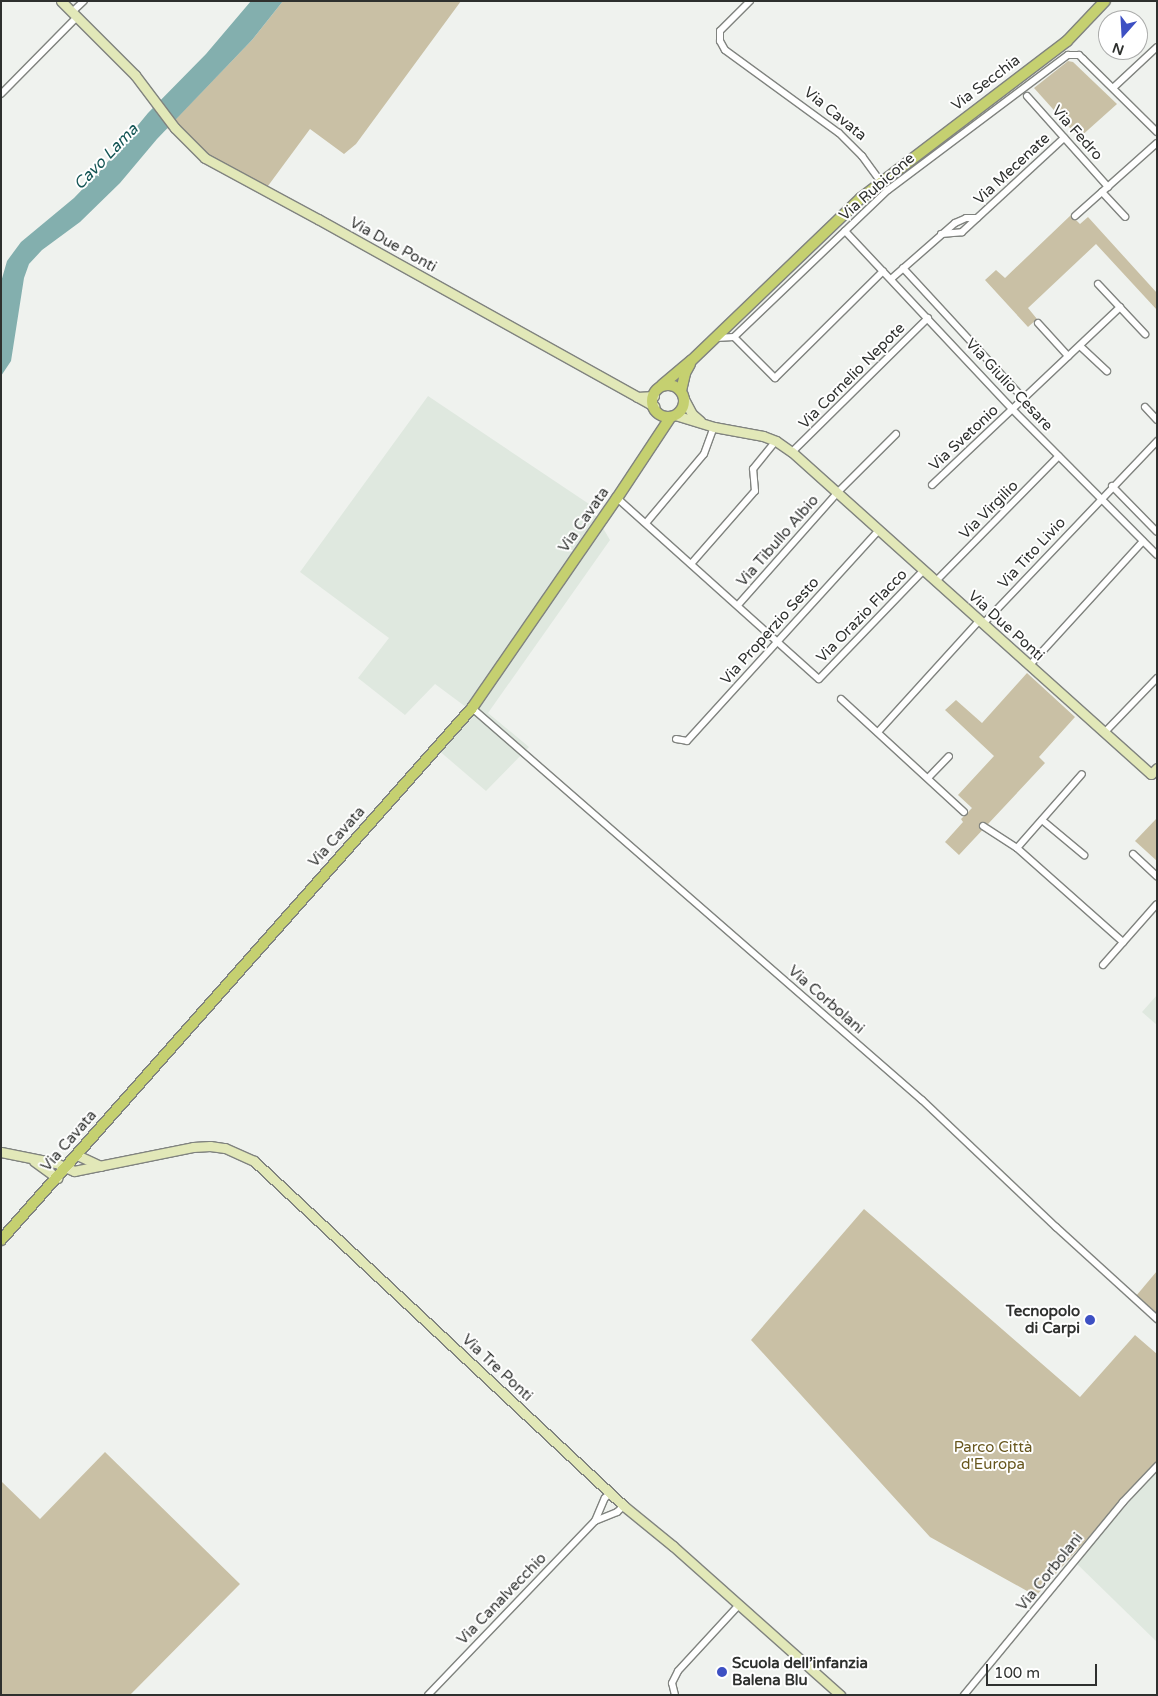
<!DOCTYPE html>
<html>
<head>
<meta charset="utf-8">
<style>
  body { margin:0 }
  #map { position:relative; width:1158px; height:1696px; overflow:hidden; background:#eff2ee; font-family:"Varela Round",sans-serif }
  div>[style] { position:absolute }
  .built>* { inset:0; background:#dfe8df }
  .green>* { inset:0; background:#c9c0a5 }
  .water>* { inset:0; background:#83afae }
  .roads { filter:drop-shadow(1px 0 #80837f) drop-shadow(-1px 0 #80837f) drop-shadow(0 1px #80837f) drop-shadow(0 -1px #80837f) }
  .street>* { height:6px; margin:-3px; padding:0 3px; transform-origin:3px; border-radius:3px; background:#fff }
  .secondary>* { height:9px; margin:-4.5px; padding:0 4.5px; transform-origin:4.5px; border-radius:4.5px; background:#e2e8b8 }
  .primary>* { height:10px; margin:-5px; padding:0 5px; transform-origin:5px; border-radius:5px; background:#c5d070 }
  .primary>.ring { margin:-5px; padding:0; box-sizing:content-box; background:none; border:10px solid #c5d070; border-radius:50% }
  .dots>* { width:14px; height:14px; translate:-50% -50%; box-sizing:border-box; border:2px solid #fff; border-radius:50% }
  span { translate:-50% -50%; white-space:nowrap; text-align:center; line-height:1.15; -webkit-text-stroke:4px #fff; paint-order:stroke }
  .street-label { font-size:15px; color:#2e302e }
  .poi-label { font-size:15px; color:#2e302e; font-weight:700 }
  .right { translate:-100% -50%; text-align:right }
  .left { translate:0 -50%; text-align:left }
  .park-label { font-size:15px; color:#67561d }
  .water-label { font-size:16px; color:#155655; font-style:italic }
  .frame { position:absolute; inset:0; border:2px solid #2e302e; pointer-events:none }
  .north { position:absolute; left:1098px; top:10px; width:50px; height:50px; box-sizing:border-box; background:#fff; border:1px solid #abacab; border-radius:50%; rotate:199deg; font-size:14px; font-weight:700; line-height:20px; text-align:center; color:#2e302e }
  .north::after { content:''; display:block; margin:auto; width:18px; height:22px; background:#3d50c3; clip-path:polygon(50% 0,100% 100%,50% 72%,0 100%) }
  .scale { position:absolute; left:986px; top:1664px; width:111px; height:22px; box-sizing:border-box; border:2px solid #2e302e; border-top:0; padding-left:6px; font-size:15px; line-height:18px; white-space:nowrap; color:#2e302e; -webkit-text-stroke:4px #fff; paint-order:stroke }
</style>
</head>
<body>
<div id="map">
  <div class="built">
    <i style="clip-path:polygon(428px 396px,589px 504px,610px 540px,488px 713px,529px 747px,486px 791px,437px 749px,470px 710px,435px 684px,405px 715px,358px 678px,389px 638px,300px 572px)"></i>
    <i style="clip-path:polygon(1157px 995px,1157px 1025px,1142px 1012px)"></i>
    <i style="clip-path:polygon(1157px 1471px,1157px 1642px,1075px 1562px)"></i>
  </div>
  <div class="green">
    <i style="clip-path:polygon(283px 1px,461px 1px,356px 144px,344px 154px,310px 129px,265px 190px,201px 152px,167px 128px,252px 40px)"></i>
    <i style="clip-path:polygon(1068px 61px,1073px 62px,1117px 104px,1079px 138px,1034px 88px)"></i>
    <i style="clip-path:polygon(1071px 215px,1080px 224px,1088px 217px,1157px 293px,1157px 310px,1096px 244px,1028px 308px,1037px 319px,1028px 327px,985px 280px,996px 270px,1005px 278px)"></i>
    <i style="clip-path:polygon(1027px 673px,1075px 717px,1039px 757px,1045px 763px,959px 855px,945px 842px,963px 822px,961px 819px,972px 808px,958px 795px,994px 756px,945px 710px,956px 700px,982px 723px)"></i>
    <i style="clip-path:polygon(1157px 818px,1157px 861px,1135px 841px)"></i>
    <i style="clip-path:polygon(864px 1209px,1080px 1397px,1135px 1335px,1157px 1354px,1157px 1461px,1036px 1596px,930px 1537px,751px 1340px)"></i>
    <i style="clip-path:polygon(1157px 1271px,1157px 1315px,1136px 1296px)"></i>
    <i style="clip-path:polygon(105px 1452px,240px 1584px,130px 1695px,1px 1695px,1px 1481px,40px 1519px)"></i>
  </div>
  <div class="water">
    <i style="clip-path:polygon(251px 1px,283px 1px,252px 40px,157px 139px,120px 183px,80px 222px,42px 250px,29px 264px,24px 278px,11px 361px,1px 376px,1px 282px,7px 261px,21px 242px,74px 198px,101px 170px,148px 113px,206px 54px)"></i>
  </div>
  <div class="roads">
    <div class="street">
      <i style="left:750px;top:1px;width:42px;rotate:135deg"></i>
      <i style="left:720px;top:31px;width:10px;rotate:90deg"></i>
      <i style="left:720px;top:41px;width:10px;rotate:61deg"></i>
      <i style="left:725px;top:50px;width:141px;rotate:36.1deg"></i>
      <i style="left:839px;top:133px;width:33px;rotate:45deg"></i>
      <i style="left:862px;top:156px;width:31px;rotate:54deg"></i>
      <i style="left:72px;top:12px;width:16px;rotate:-43deg"></i>
      <i style="left:1113px;top:88px;width:60px;rotate:-43deg"></i>
      <i style="left:1px;top:94px;width:108px;rotate:-45.4deg"></i>
      <i style="left:1027px;top:96px;width:122px;rotate:48.3deg"></i>
      <i style="left:1102px;top:192px;width:34px;rotate:47deg"></i>
      <i style="left:1075px;top:216px;width:110px;rotate:-41.7deg"></i>
      <i style="left:845px;top:231px;width:245px;rotate:46.8deg"></i>
      <i style="left:1013px;top:410px;width:204px;rotate:45.2deg"></i>
      <i style="left:941px;top:234px;width:21px;rotate:-5deg"></i>
      <i style="left:962px;top:232px;width:139px;rotate:-42.7deg"></i>
      <i style="left:903px;top:268px;width:178px;rotate:47.3deg"></i>
      <i style="left:891px;top:279px;width:85px;rotate:-41.2deg"></i>
      <i style="left:955px;top:223px;width:12px;rotate:-24deg"></i>
      <i style="left:966px;top:218px;width:11px"></i>
      <i style="left:1098px;top:284px;width:69px;rotate:46.8deg"></i>
      <i style="left:1038px;top:323px;width:45px;rotate:47.7deg"></i>
      <i style="left:734px;top:337px;width:58px;rotate:45deg"></i>
      <i style="left:775px;top:378px;width:152px;rotate:-44.7deg"></i>
      <i style="left:715px;top:338px;width:19px;rotate:-3deg"></i>
      <i style="left:734px;top:337px;width:213px;rotate:-43.7deg"></i>
      <i style="left:888px;top:190px;width:225px;rotate:-36.9deg"></i>
      <i style="left:1068px;top:55px;width:11px"></i>
      <i style="left:1079px;top:55px;width:6px;rotate:45deg"></i>
      <i style="left:1083px;top:59px;width:104px;rotate:44.6deg"></i>
      <i style="left:1080px;top:346px;width:37px;rotate:43deg"></i>
      <i style="left:1145px;top:407px;width:18px;rotate:47deg"></i>
      <i style="left:792px;top:452px;width:191px;rotate:-44.6deg"></i>
      <i style="left:932px;top:485px;width:259px;rotate:-43.4deg"></i>
      <i style="left:1112px;top:486px;width:64px;rotate:45.6deg"></i>
      <i style="left:617px;top:498px;width:271px;rotate:41.9deg"></i>
      <i style="left:819px;top:679px;width:151px;rotate:-46.1deg"></i>
      <i style="left:646px;top:523px;width:90px;rotate:-50deg"></i>
      <i style="left:704px;top:454px;width:29px;rotate:-70deg"></i>
      <i style="left:691px;top:564px;width:97px;rotate:-48.8deg"></i>
      <i style="left:755px;top:491px;width:22px;rotate:-95deg"></i>
      <i style="left:753px;top:469px;width:36px;rotate:-51deg"></i>
      <i style="left:936px;top:581px;width:175px;rotate:-45.5deg"></i>
      <i style="left:738px;top:605px;width:151px;rotate:-48.5deg"></i>
      <i style="left:838px;top:492px;width:82px;rotate:-45deg"></i>
      <i style="left:983px;top:624px;width:253px;rotate:-46.4deg"></i>
      <i style="left:1029px;top:666px;width:169px;rotate:-47.6deg"></i>
      <i style="left:841px;top:699px;width:167px;rotate:42.6deg"></i>
      <i style="left:472px;top:708px;width:597px;rotate:41.06deg"></i>
      <i style="left:922px;top:1100px;width:185px;rotate:43.5deg"></i>
      <i style="left:1056px;top:1227px;width:137px;rotate:42.3deg"></i>
      <i style="left:878px;top:732px;width:150px;rotate:-47.7deg"></i>
      <i style="left:1105px;top:732px;width:75px;rotate:-46.1deg"></i>
      <i style="left:676px;top:739px;width:11px;rotate:10deg"></i>
      <i style="left:687px;top:741px;width:285px;rotate:-47.7deg"></i>
      <i style="left:928px;top:778px;width:30px;rotate:-46deg"></i>
      <i style="left:1042px;top:820px;width:55px;rotate:39.8deg"></i>
      <i style="left:983px;top:826px;width:40px;rotate:32.9deg"></i>
      <i style="left:1017px;top:848px;width:142px;rotate:41.6deg"></i>
      <i style="left:1017px;top:848px;width:98px;rotate:-48.7deg"></i>
      <i style="left:1133px;top:854px;width:33px;rotate:43deg"></i>
      <i style="left:1103px;top:965px;width:81px;rotate:-48.5deg"></i>
      <i style="left:595px;top:1521px;width:25px;rotate:-67deg"></i>
      <i style="left:605px;top:1498px;width:7px;rotate:-45deg"></i>
      <i style="left:428px;top:1695px;width:241px;rotate:-46.2deg"></i>
      <i style="left:595px;top:1521px;width:24px;rotate:-22deg"></i>
      <i style="left:617px;top:1512px;width:9px;rotate:-41deg"></i>
      <i style="left:675px;top:1695px;width:12px;rotate:-104deg"></i>
      <i style="left:672px;top:1683px;width:13px;rotate:-63deg"></i>
      <i style="left:678px;top:1671px;width:90px;rotate:-47.3deg"></i>
      <i style="left:964px;top:1695px;width:250px;rotate:-50.5deg"></i>
      <i style="left:1123px;top:1502px;width:50px;rotate:-46.6deg"></i>
    </div>
    <div class="secondary">
      <i style="left:61px;top:1px;width:105px;rotate:45deg"></i>
      <i style="left:135px;top:75px;width:66px;rotate:53deg"></i>
      <i style="left:175px;top:128px;width:42px;rotate:45deg"></i>
      <i style="left:205px;top:158px;width:128px;rotate:28.4deg"></i>
      <i style="left:318px;top:219px;width:385px;rotate:29.1deg"></i>
      <i style="left:637px;top:397px;width:17px;rotate:-3deg"></i>
      <i style="left:683px;top:397px;width:19px;rotate:62deg"></i>
      <i style="left:692px;top:414px;width:11px;rotate:41deg"></i>
      <i style="left:675px;top:415px;width:41px;rotate:17.1deg"></i>
      <i style="left:714px;top:427px;width:50px;rotate:10.4deg"></i>
      <i style="left:763px;top:436px;width:14px;rotate:21deg"></i>
      <i style="left:776px;top:441px;width:19px;rotate:35deg"></i>
      <i style="left:792px;top:452px;width:482px;rotate:41.9deg"></i>
      <i style="left:1151px;top:774px;width:8px;rotate:-45deg"></i>
      <i style="left:1px;top:1152px;width:56px;rotate:11.3deg"></i>
      <i style="left:56px;top:1163px;width:20px;rotate:24deg"></i>
      <i style="left:74px;top:1171px;width:121px;rotate:-11.4deg"></i>
      <i style="left:193px;top:1147px;width:17px;rotate:-3deg"></i>
      <i style="left:210px;top:1146px;width:15px;rotate:8deg"></i>
      <i style="left:225px;top:1148px;width:32px;rotate:24deg"></i>
      <i style="left:254px;top:1161px;width:506px;rotate:43deg"></i>
      <i style="left:624px;top:1506px;width:63px;rotate:39.2deg"></i>
      <i style="left:673px;top:1546px;width:224px;rotate:41.7deg"></i>
      <i style="left:77px;top:1155px;width:26px;rotate:25deg"></i>
      <i style="left:34px;top:1161px;width:29px;rotate:36deg"></i>
    </div>
    <div class="primary">
      <i style="left:662px;top:385px;width:38px;rotate:-40deg"></i>
      <i style="left:691px;top:361px;width:236px;rotate:-43.8deg"></i>
      <i style="left:861px;top:198px;width:259px;rotate:-37.3deg"></i>
      <i style="left:1067px;top:41px;width:55px;rotate:-46.5deg"></i>
      <i class="ring" style="left:652px;top:385px;width:22px;height:22px"></i>
      <i style="left:681px;top:391px;width:18px;rotate:-77deg"></i>
      <i style="left:685px;top:373px;width:10px;rotate:-61deg"></i>
      <i style="left:1px;top:1240px;width:711px;rotate:-48.48deg"></i>
      <i style="left:472px;top:708px;width:255px;rotate:-55.4deg"></i>
      <i style="left:617px;top:498px;width:96px;rotate:-56.5deg"></i>
    </div>
  </div>
  <div class="dots">
    <i style="left:1090px;top:1320px;background:#3d50c3"></i>
    <i style="left:722px;top:1672px;background:#3d50c3"></i>
  </div>
  <div class="street-label">
    <span style="left:986px;top:83px;rotate:-37deg">Via Secchia</span>
    <span style="left:835px;top:114px;rotate:39deg">Via Cavata</span>
    <span style="left:1077px;top:133px;rotate:48deg">Via Fedro</span>
    <span style="left:1012px;top:169px;rotate:-43deg">Via Mecenate</span>
    <span style="left:877px;top:187px;rotate:-41deg">Via Rubicone</span>
    <span style="left:393px;top:245px;rotate:29deg">Via Due Ponti</span>
    <span style="left:852px;top:376px;rotate:-45deg">Via Cornelio Nepote</span>
    <span style="left:1009px;top:385px;rotate:47deg">Via Giulio Cesare</span>
    <span style="left:964px;top:438px;rotate:-43deg">Via Svetonio</span>
    <span style="left:989px;top:510px;rotate:-45deg">Via Virgilio</span>
    <span style="left:584px;top:520px;rotate:-55deg">Via Cavata</span>
    <span style="left:778px;top:541px;rotate:-49deg">Via Tibullo Albio</span>
    <span style="left:1032px;top:553px;rotate:-47deg">Via Tito Livio</span>
    <span style="left:862px;top:616px;rotate:-46deg">Via Orazio Flacco</span>
    <span style="left:1006px;top:626px;rotate:42deg">Via Due Ponti</span>
    <span style="left:770px;top:631px;rotate:-48deg">Via Properzio Sesto</span>
    <span style="left:337px;top:837px;rotate:-48deg">Via Cavata</span>
    <span style="left:826px;top:1000px;rotate:41deg">Via Corbolani</span>
    <span style="left:69px;top:1141px;rotate:-49deg">Via Cavata</span>
    <span style="left:497px;top:1368px;rotate:43deg">Via Tre Ponti</span>
    <span style="left:1050px;top:1572px;rotate:-51deg">Via Corbolani</span>
    <span style="left:502px;top:1599px;rotate:-46deg">Via Canalvecchio</span>
  </div>
  <div class="poi-label">
    <span class="right" style="left:1080px;top:1320px">Tecnopolo<br>di Carpi</span>
    <span class="left" style="left:732px;top:1672px">Scuola dell’infanzia<br>Balena Blu</span>
  </div>
  <div class="park-label">
    <span style="left:993px;top:1456px">Parco Città<br>d'Europa</span>
  </div>
  <div class="water-label">
    <span style="left:106px;top:157px;rotate:-46deg">Cavo Lama</span>
  </div>
  <div class="frame"></div>
  <div class="north">N</div>
  <div class="scale">100 m</div>
</div>
</body>
</html>
